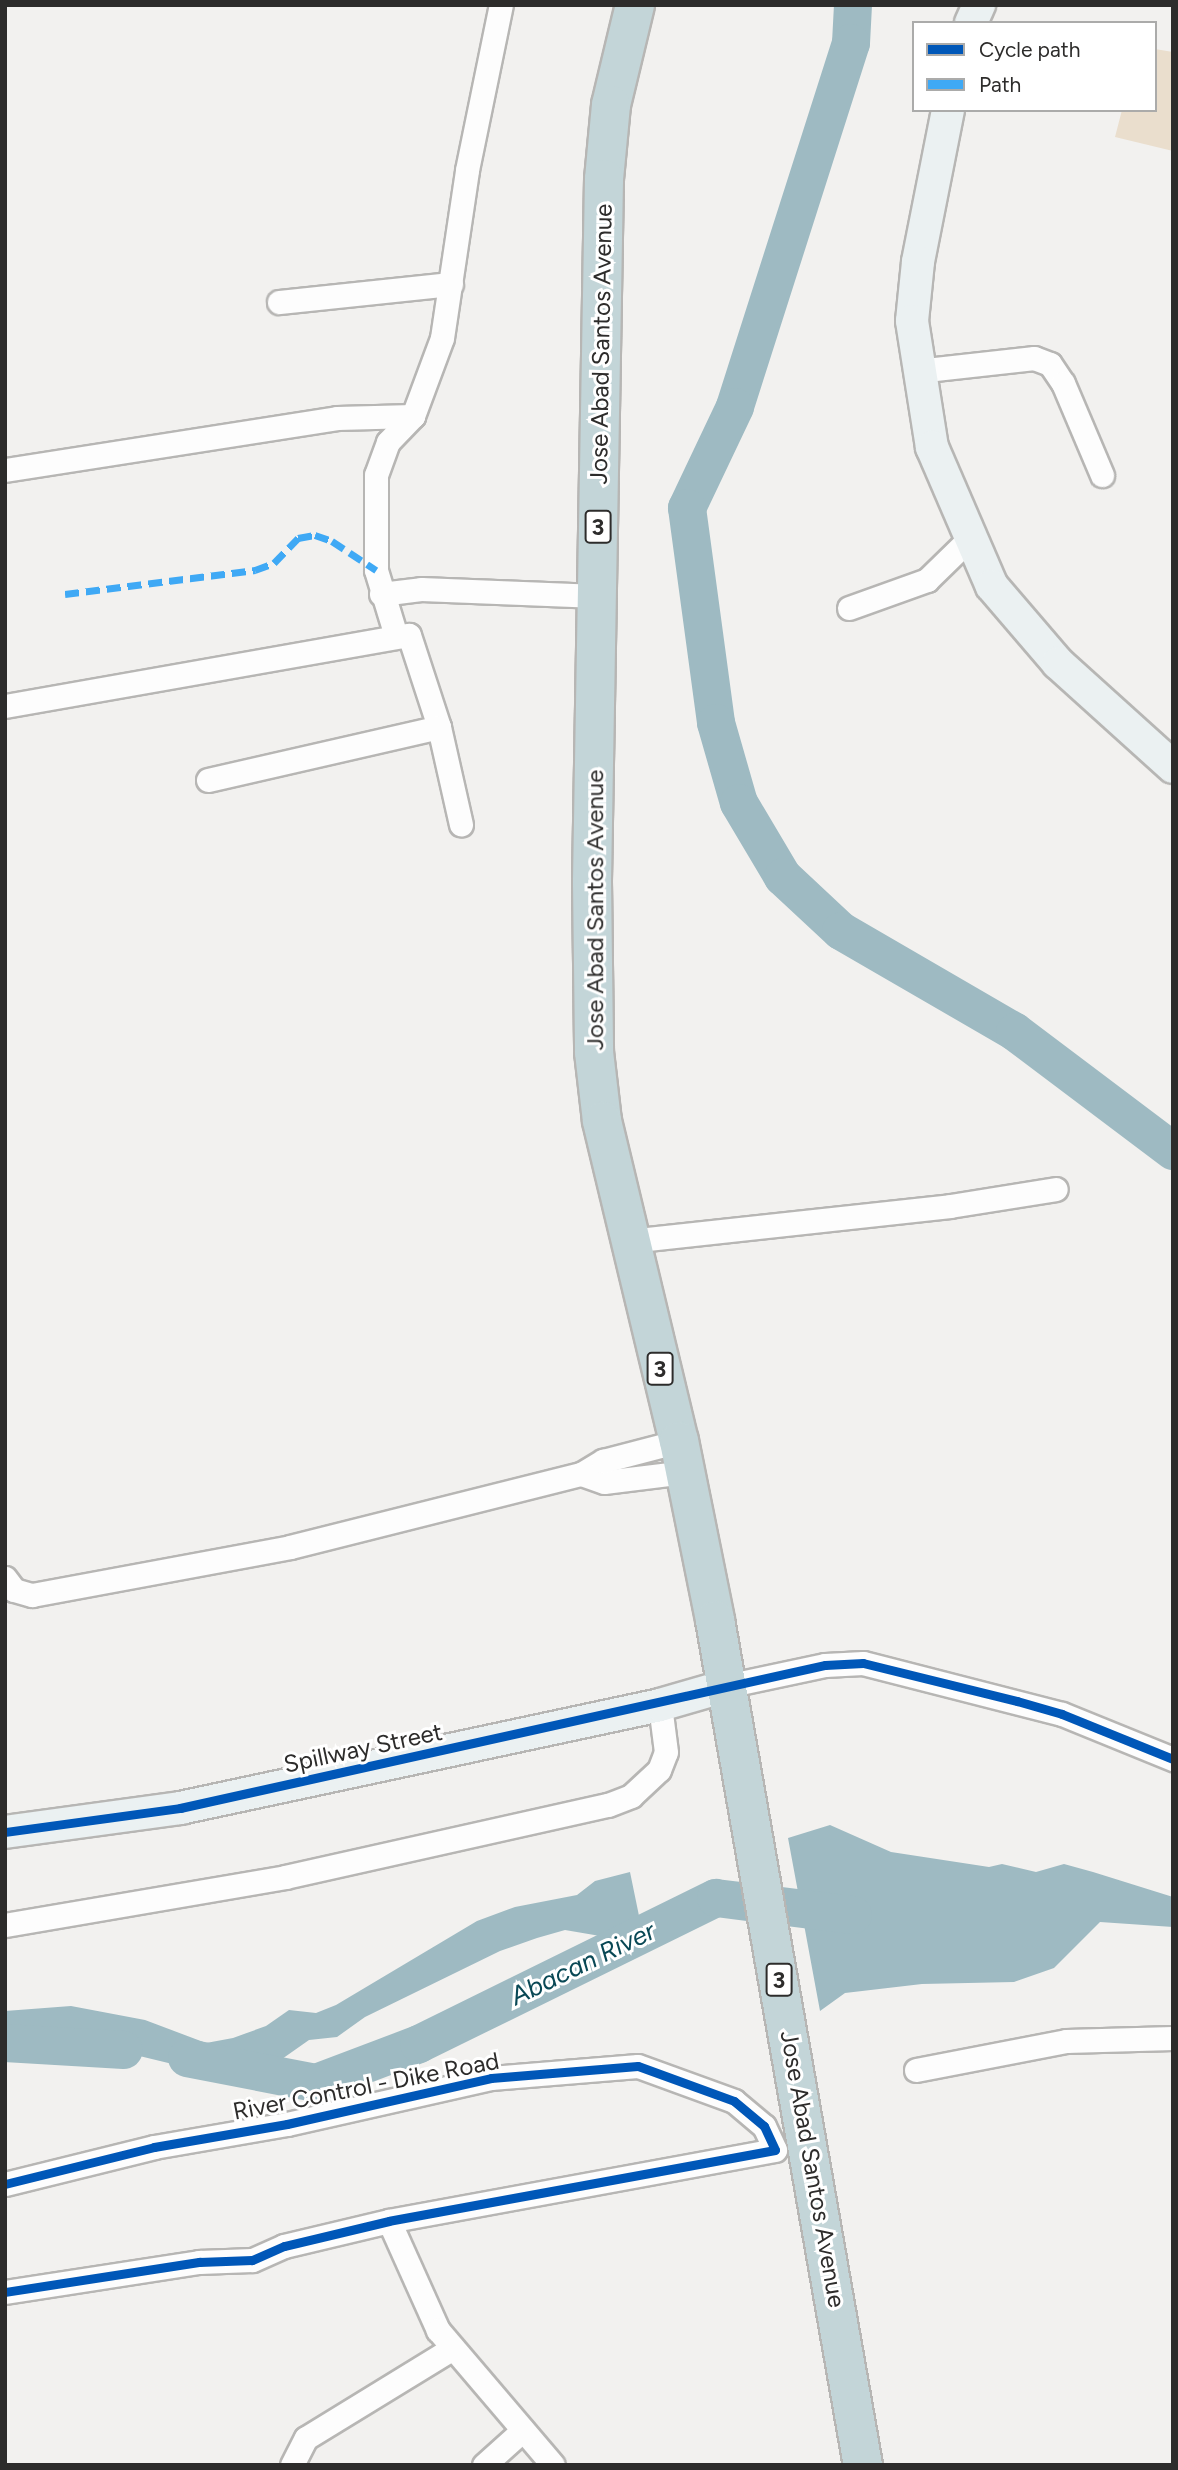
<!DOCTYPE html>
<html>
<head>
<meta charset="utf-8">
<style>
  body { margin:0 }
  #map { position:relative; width:1178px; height:2470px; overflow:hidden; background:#f2f1ef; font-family:Figtree,sans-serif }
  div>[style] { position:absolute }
  .green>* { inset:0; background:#eadecd }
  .water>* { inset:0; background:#9ebac2 }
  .river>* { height:38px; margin:-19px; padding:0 19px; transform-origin:19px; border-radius:19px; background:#9ebac2 }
  .roads { filter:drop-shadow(2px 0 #b7b6b4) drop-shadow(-2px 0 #b7b6b4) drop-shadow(0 2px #b7b6b4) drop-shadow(0 -2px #b7b6b4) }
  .street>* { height:23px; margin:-11.5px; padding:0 11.5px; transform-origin:11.5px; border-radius:11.5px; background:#fdfdfd }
  .secondary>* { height:32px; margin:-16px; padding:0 16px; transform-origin:16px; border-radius:16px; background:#ebf1f2 }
  .highway>* { height:38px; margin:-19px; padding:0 19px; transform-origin:19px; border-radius:19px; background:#c3d5d8 }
  .quiet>* { height:7px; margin-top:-3.5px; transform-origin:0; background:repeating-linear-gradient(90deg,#3fa9f5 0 14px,transparent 0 21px) }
  .cycleway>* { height:9px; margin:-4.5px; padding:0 4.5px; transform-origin:4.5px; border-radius:4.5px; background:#0057b8 }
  span { translate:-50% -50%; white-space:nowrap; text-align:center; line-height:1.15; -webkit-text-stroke:6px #fff; paint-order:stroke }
  .shield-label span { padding:2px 5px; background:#fff; border:2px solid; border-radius:5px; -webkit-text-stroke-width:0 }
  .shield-label { font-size:23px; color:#2d2c2b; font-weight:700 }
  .street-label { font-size:24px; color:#2d2c2b }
  .water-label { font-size:26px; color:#094855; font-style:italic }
  .frame { position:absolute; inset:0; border:7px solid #2d2c2b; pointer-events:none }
  .legend { position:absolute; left:912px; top:21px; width:245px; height:91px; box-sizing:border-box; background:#fff; border:2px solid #ababaa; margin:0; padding:9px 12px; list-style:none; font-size:21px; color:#2d2c2b }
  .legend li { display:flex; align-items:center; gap:14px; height:35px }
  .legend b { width:35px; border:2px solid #ababaa }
</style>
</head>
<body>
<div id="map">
  <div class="green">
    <i style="clip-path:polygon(1155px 49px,1173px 52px,1173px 151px,1115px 137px,1122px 110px,1155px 110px)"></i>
  </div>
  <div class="water">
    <i style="clip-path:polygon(830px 1825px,891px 1852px,989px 1867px,1002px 1864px,1036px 1872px,1064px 1864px,1093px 1872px,1173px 1897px,1173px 1927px,1100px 1922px,1054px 1968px,1014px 1982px,922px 1984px,845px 1993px,820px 2011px,788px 1838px)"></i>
    <i style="clip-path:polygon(630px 1872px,645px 1945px,624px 1948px,606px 1937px,565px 1930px,537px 1938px,500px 1951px,365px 2017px,337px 2037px,309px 2040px,272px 2066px,189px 2068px,127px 2053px,98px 2053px,5px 2033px,5px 2011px,71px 2006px,145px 2020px,206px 2043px,233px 2038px,266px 2026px,289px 2010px,316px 2013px,336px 2005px,477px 1921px,515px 1907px,577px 1895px,595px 1881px)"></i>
  </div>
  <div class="river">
    <i style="left:853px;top:5px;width:38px;rotate:93deg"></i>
    <i style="left:851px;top:43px;width:382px;rotate:107.7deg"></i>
    <i style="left:735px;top:407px;width:112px;rotate:115.4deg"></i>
    <i style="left:687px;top:508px;width:217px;rotate:82.3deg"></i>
    <i style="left:716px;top:723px;width:83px;rotate:74deg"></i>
    <i style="left:739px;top:803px;width:86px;rotate:59.3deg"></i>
    <i style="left:783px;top:877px;width:79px;rotate:43deg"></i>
    <i style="left:841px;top:931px;width:201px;rotate:30.1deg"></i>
    <i style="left:1015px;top:1032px;width:198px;rotate:37deg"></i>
    <i style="left:5px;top:2043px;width:119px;rotate:3.4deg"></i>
    <i style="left:187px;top:2058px;width:131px;rotate:11deg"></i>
    <i style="left:316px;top:2083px;width:110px;rotate:-20.7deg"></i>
    <i style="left:419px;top:2044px;width:331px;rotate:-26.2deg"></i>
    <i style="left:716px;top:1898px;width:138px;rotate:7.1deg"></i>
  </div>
  <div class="roads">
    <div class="street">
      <i style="left:279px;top:302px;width:173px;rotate:-6deg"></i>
      <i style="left:917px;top:371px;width:118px;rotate:-6.3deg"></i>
      <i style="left:1034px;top:358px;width:17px;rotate:21deg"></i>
      <i style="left:1050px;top:364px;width:23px;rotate:56deg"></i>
      <i style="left:1063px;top:383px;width:100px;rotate:67deg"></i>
      <i style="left:5px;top:470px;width:336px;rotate:-8.9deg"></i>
      <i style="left:337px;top:418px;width:76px;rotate:-1.5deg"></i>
      <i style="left:381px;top:594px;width:40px;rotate:-7.1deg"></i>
      <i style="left:421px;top:589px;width:177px;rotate:2.3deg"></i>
      <i style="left:849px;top:608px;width:83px;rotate:-19.7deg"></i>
      <i style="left:927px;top:580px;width:57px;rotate:-44.3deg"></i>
      <i style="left:396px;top:636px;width:69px;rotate:-106.9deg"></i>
      <i style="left:376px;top:570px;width:95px;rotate:-90deg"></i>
      <i style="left:376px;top:475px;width:35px;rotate:-70deg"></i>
      <i style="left:388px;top:442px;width:36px;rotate:-46deg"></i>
      <i style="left:413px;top:416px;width:83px;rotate:-69.6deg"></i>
      <i style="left:442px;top:338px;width:170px;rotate:-81.5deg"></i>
      <i style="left:467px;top:170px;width:168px;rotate:-78.4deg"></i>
      <i style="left:5px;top:706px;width:410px;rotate:-10deg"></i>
      <i style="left:409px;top:635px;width:97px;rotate:71.9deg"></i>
      <i style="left:439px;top:727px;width:100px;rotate:77.3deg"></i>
      <i style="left:208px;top:780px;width:237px;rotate:-12.9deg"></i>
      <i style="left:629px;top:1241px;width:323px;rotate:-6.2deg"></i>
      <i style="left:950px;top:1206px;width:107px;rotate:-9.1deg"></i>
      <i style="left:581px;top:1474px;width:24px;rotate:19deg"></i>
      <i style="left:604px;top:1482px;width:83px;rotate:-7deg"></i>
      <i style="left:5px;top:1578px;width:15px;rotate:53deg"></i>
      <i style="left:14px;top:1590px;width:19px;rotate:16deg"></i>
      <i style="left:32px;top:1595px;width:262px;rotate:-10.5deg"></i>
      <i style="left:290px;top:1547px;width:300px;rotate:-14.1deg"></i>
      <i style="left:581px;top:1474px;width:26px;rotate:-31deg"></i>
      <i style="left:603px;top:1461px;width:79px;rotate:-14.7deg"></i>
      <i style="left:726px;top:1686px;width:101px;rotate:-12deg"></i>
      <i style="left:825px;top:1665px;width:38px;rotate:-3deg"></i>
      <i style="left:863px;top:1663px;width:205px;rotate:14.4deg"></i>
      <i style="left:1062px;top:1714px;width:120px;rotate:22.1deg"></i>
      <i style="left:5px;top:1925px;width:284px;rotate:-9.7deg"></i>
      <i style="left:285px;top:1877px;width:331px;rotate:-12.6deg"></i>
      <i style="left:608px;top:1805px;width:25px;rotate:-21deg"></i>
      <i style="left:631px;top:1796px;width:38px;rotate:-43deg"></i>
      <i style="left:659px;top:1770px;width:19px;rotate:-69deg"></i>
      <i style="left:666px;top:1752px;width:47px;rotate:-97.3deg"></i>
      <i style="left:916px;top:2070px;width:153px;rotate:-10.9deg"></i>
      <i style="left:1066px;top:2041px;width:107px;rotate:-1.6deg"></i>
      <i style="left:5px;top:2184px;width:154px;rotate:-13.9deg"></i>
      <i style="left:154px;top:2147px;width:135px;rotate:-9.8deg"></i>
      <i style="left:287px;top:2124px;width:209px;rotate:-12.7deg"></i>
      <i style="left:491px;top:2078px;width:147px;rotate:-4.7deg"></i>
      <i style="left:638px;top:2066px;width:102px;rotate:20deg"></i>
      <i style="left:734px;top:2101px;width:39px;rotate:40deg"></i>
      <i style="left:764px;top:2126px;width:26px;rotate:65deg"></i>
      <i style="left:775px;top:2150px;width:392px;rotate:169.6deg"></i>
      <i style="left:389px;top:2221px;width:108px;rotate:166.6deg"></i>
      <i style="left:284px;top:2246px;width:35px;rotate:156deg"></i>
      <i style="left:252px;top:2260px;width:53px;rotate:177.8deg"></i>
      <i style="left:199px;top:2262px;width:196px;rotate:171.2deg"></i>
      <i style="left:389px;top:2221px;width:120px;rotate:65.8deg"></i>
      <i style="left:438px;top:2330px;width:177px;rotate:49.6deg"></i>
      <i style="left:292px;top:2465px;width:30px;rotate:-63deg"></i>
      <i style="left:306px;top:2438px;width:172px;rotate:-31.5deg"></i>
      <i style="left:484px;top:2465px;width:52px;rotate:-41.9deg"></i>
    </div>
    <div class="secondary">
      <i style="left:971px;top:23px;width:20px;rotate:-66deg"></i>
      <i style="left:948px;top:110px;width:155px;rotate:101.2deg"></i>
      <i style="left:918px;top:262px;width:59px;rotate:95.8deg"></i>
      <i style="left:912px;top:321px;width:128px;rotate:81deg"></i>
      <i style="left:932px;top:447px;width:151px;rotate:66.7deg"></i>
      <i style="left:992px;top:586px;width:101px;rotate:49.4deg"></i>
      <i style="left:1058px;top:663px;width:155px;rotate:42.1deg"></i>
      <i style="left:5px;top:1832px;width:177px;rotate:-7.8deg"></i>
      <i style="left:180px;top:1808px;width:491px;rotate:-12.1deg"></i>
      <i style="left:660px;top:1705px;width:69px;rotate:-16.1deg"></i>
    </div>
    <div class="highway">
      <i style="left:635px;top:5px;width:103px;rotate:103.5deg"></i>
      <i style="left:611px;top:105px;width:74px;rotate:95.4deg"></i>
      <i style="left:604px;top:179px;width:703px;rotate:90.98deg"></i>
      <i style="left:592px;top:882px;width:170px;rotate:89.3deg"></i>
      <i style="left:594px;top:1052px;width:69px;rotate:83.4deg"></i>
      <i style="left:602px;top:1121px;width:329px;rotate:76.5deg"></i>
      <i style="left:679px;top:1441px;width:183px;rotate:78.6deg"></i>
      <i style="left:715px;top:1620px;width:858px;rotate:80.07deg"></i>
    </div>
  </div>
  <div class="quiet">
    <i style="left:65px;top:594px;width:192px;rotate:-7.2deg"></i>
    <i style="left:255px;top:570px;width:20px;rotate:-20deg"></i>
    <i style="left:274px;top:563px;width:35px;rotate:-46deg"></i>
    <i style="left:298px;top:538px;width:17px;rotate:-10deg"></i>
    <i style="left:315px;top:535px;width:18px;rotate:19deg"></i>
    <i style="left:332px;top:541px;width:53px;rotate:33.4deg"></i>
  </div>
  <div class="cycleway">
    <i style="left:5px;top:1832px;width:177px;rotate:-7.8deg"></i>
    <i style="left:180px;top:1808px;width:661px;rotate:-12.5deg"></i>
    <i style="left:825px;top:1665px;width:38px;rotate:-3deg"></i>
    <i style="left:863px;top:1663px;width:159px;rotate:13.9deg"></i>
    <i style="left:1017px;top:1701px;width:47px;rotate:16.1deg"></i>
    <i style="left:1062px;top:1714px;width:120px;rotate:22.1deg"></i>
    <i style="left:5px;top:2184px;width:154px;rotate:-13.9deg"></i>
    <i style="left:154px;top:2147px;width:135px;rotate:-9.8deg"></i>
    <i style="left:287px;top:2124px;width:209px;rotate:-12.7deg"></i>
    <i style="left:491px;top:2078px;width:147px;rotate:-4.7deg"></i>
    <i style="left:638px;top:2066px;width:102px;rotate:20deg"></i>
    <i style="left:734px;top:2101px;width:39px;rotate:40deg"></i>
    <i style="left:764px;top:2126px;width:26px;rotate:65deg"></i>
    <i style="left:775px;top:2150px;width:392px;rotate:169.6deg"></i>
    <i style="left:389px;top:2221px;width:108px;rotate:166.6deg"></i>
    <i style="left:284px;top:2246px;width:35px;rotate:156deg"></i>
    <i style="left:252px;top:2260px;width:53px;rotate:177.8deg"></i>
    <i style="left:199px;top:2262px;width:196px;rotate:171.2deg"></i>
  </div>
  <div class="shield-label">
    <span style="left:598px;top:527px">3</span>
    <span style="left:660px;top:1369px">3</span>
    <span style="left:779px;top:1980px">3</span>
  </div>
  <div class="street-label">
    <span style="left:601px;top:344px;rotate:-89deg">Jose Abad Santos Avenue</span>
    <span style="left:595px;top:910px;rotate:-90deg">Jose Abad Santos Avenue</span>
    <span style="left:363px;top:1748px;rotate:-12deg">Spillway Street</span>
    <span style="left:366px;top:2086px;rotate:-11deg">River Control - Dike Road</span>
    <span style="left:813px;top:2169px;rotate:80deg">Jose Abad Santos Avenue</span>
  </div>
  <div class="water-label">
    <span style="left:583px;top:1964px;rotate:-26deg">Abacan River</span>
  </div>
  <div class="frame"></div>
  <ul class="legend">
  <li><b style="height:9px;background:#0057b8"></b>Cycle path</li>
  <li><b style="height:9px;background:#3fa9f5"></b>Path</li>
  </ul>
</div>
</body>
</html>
